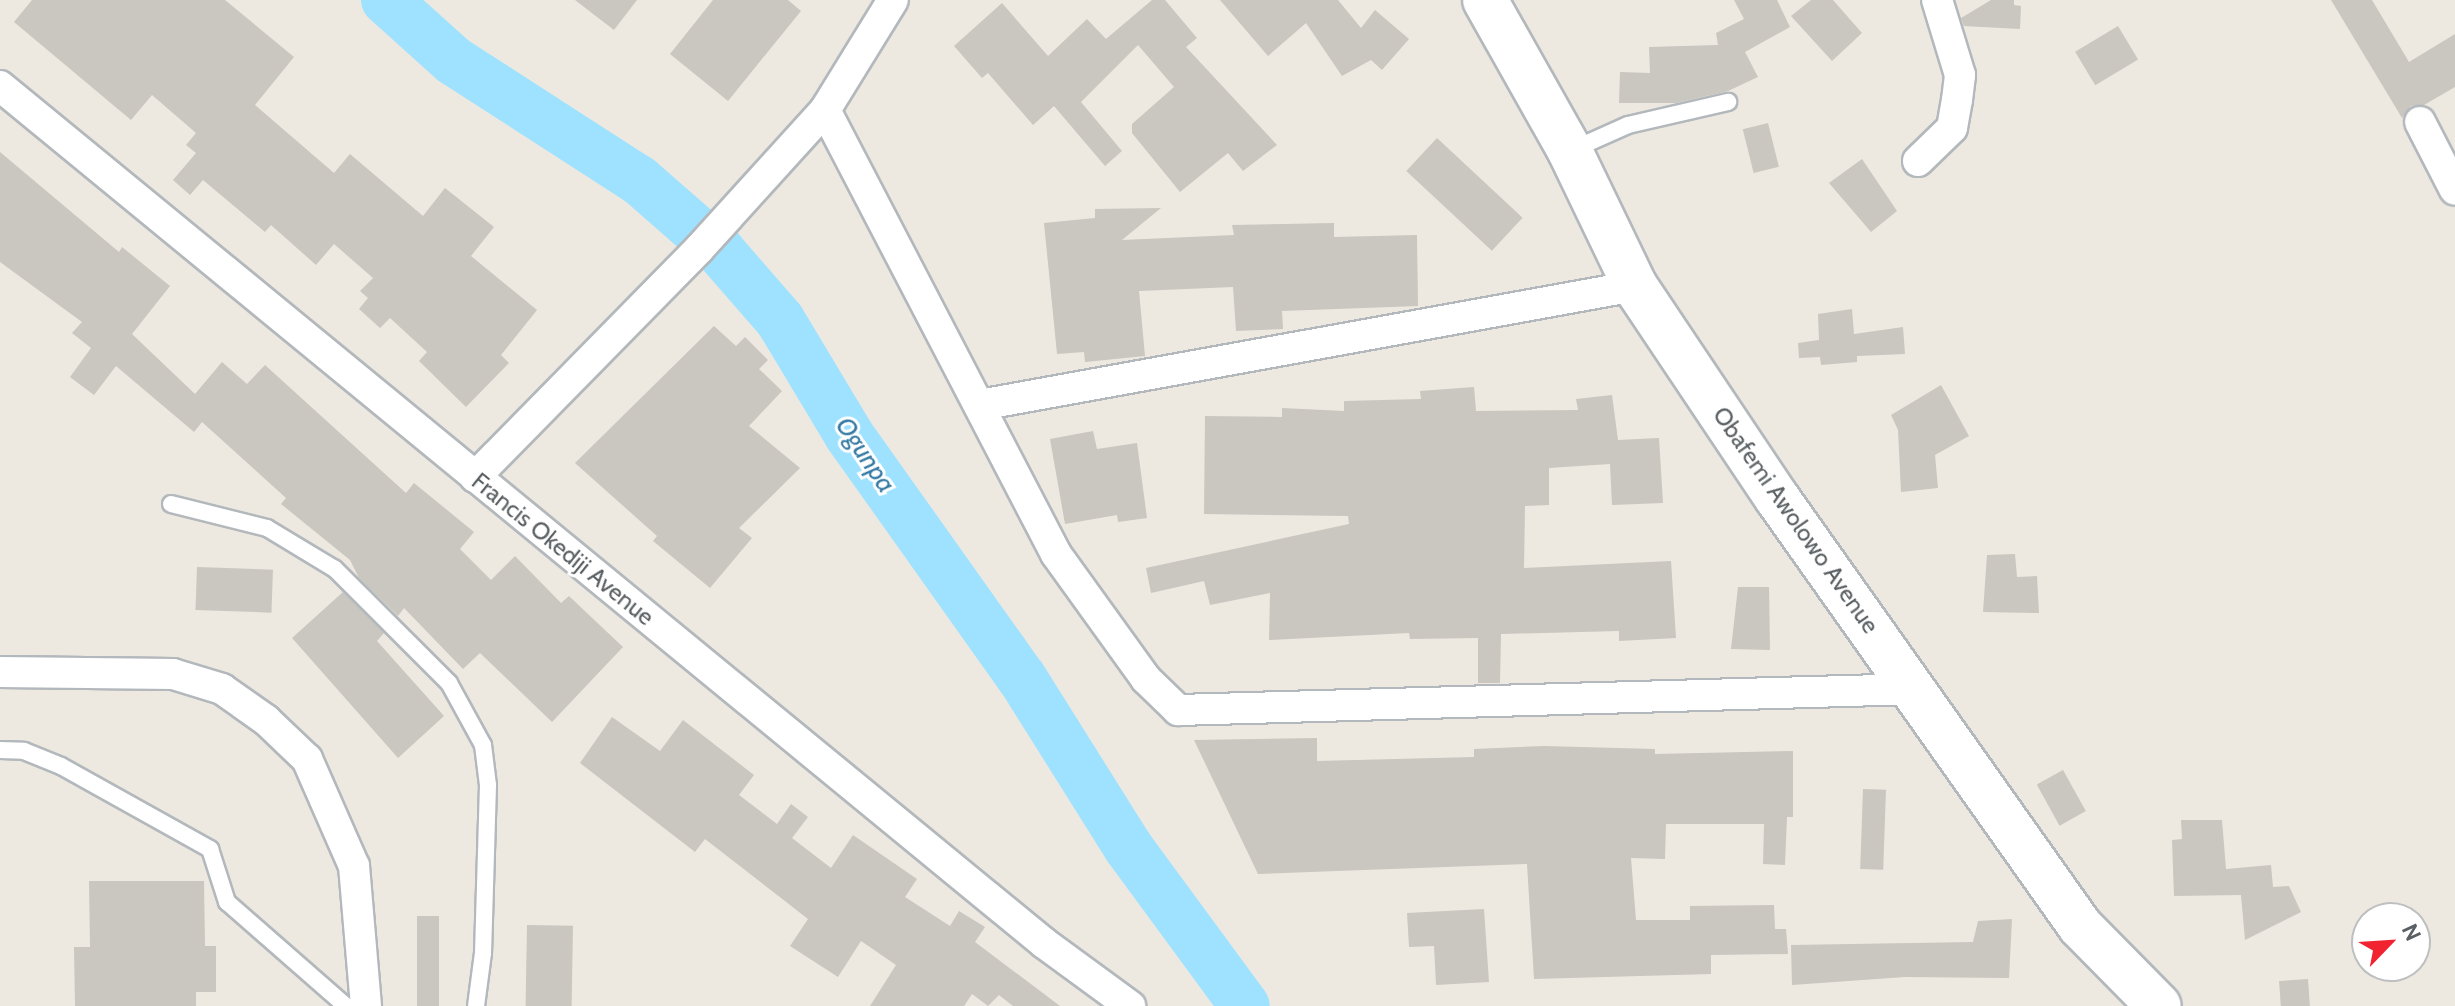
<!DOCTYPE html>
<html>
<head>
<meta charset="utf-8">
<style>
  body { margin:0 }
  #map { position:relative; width:2455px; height:1006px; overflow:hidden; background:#ede9e0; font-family:Cabin,sans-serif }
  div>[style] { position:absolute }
  .river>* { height:50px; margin:-25px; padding:0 25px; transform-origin:25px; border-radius:25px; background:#9fe2ff }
  .building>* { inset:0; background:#cac6c0; transform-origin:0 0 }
  .roads { filter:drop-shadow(2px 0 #b3b8bc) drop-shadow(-2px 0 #b3b8bc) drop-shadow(0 2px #b3b8bc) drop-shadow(0 -2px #b3b8bc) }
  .service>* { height:16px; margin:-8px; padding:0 8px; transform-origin:8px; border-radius:8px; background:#fff }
  .minor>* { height:30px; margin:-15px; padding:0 15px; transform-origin:15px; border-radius:15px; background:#fff }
  .secondary>* { height:44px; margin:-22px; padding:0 22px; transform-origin:22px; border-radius:22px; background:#fff }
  span { translate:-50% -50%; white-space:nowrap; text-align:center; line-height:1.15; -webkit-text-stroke:6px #fff; paint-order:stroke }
  .street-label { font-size:24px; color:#595f62 }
  .water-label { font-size:26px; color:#3379a3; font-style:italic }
  .north { position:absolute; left:2351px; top:902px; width:80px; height:80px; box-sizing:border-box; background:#fff; border:2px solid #bdbfc0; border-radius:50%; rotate:65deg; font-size:22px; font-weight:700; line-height:32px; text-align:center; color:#595f62 }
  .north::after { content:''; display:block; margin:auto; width:28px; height:36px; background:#f12330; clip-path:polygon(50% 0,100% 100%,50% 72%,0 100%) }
</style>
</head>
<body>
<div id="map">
  <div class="river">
    <i style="left:386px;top:0;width:91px;rotate:41.9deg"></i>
    <i style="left:454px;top:61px;width:220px;rotate:32.8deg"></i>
    <i style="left:639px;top:180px;width:108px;rotate:41.2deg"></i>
    <i style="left:720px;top:251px;width:91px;rotate:49deg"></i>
    <i style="left:780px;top:320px;width:134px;rotate:59deg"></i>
    <i style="left:849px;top:435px;width:298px;rotate:54.6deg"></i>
    <i style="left:1022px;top:678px;width:199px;rotate:57.9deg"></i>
    <i style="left:1128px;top:847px;width:197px;rotate:53.7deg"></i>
  </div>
  <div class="building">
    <i style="clip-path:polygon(32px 0,225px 0,294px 57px,255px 105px,334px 173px,350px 154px,423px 216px,445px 188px,494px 227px,471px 256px,537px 310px,501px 355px,509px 363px,466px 407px,419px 361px,427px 352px,390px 318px,380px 328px,359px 309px,368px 298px,360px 291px,373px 278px,334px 244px,316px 265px,271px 225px,265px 232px,203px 180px,190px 195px,173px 180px,196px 153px,186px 145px,196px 133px,152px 95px,131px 120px,14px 22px)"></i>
    <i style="clip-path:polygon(575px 0,637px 0,614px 30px)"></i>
    <i style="clip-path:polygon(713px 0,788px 0,801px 11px,728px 101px,670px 54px)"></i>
    <i style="clip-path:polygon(1152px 0,1165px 0,1197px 38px,1186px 47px,1277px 145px,1243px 171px,1228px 153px,1180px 192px,1132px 133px,1132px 124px,1174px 87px,1138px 45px,1081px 102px,1122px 151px,1105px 166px,1054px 106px,1033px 125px,988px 73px,982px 78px,954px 46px,1002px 3px,1048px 56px,1087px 19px,1106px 39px)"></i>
    <i style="clip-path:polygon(1220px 0,1338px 0,1361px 28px,1375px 10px,1409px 39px,1382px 70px,1371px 60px,1342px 76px,1306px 23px,1268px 56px)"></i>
    <i style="clip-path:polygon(1734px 0,1777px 0,1790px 27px,1745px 52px,1758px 77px,1728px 91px,1676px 103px,1619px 103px,1620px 72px,1650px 73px,1649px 47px,1718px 45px,1716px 33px,1744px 19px)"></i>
    <i style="clip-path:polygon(1811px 0,1833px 0,1862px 33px,1832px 61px,1791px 16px)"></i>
    <i style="clip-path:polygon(1991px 0,2014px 0,2014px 5px,2021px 6px,2020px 29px,1964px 26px,1961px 18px)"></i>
    <i style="clip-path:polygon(2331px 0,2372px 0,2409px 62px,2455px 34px,2455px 87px,2424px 105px,2411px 106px,2402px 118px)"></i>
    <i style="left:2118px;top:26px;width:39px;height:50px;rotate:59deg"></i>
    <i style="left:1768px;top:123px;width:45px;height:26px;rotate:76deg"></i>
    <i style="left:1437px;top:138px;width:117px;height:45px;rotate:43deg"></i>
    <i style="clip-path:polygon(0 152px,119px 252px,122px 247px,170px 286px,132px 334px,195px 394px,222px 362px,247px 384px,265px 365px,406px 493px,414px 483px,474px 532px,460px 549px,491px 580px,515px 556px,561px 603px,569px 596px,623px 647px,552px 722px,480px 653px,463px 669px,404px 608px,398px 616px,359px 578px,350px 560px,281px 504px,286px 498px,202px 422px,194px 432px,116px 366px,94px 395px,70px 377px,91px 348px,72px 333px,82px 322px,0 262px)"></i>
    <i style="clip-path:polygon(1862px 159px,1897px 211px,1871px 232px,1829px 183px)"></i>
    <i style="clip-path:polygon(1161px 208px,1122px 240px,1234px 235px,1232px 225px,1334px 223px,1334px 237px,1417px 235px,1418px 306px,1282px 311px,1283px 329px,1236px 331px,1233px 287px,1139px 291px,1145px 356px,1085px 362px,1084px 352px,1057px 354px,1044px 223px,1095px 218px,1095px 209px)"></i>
    <i style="clip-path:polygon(1852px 309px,1854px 334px,1903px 327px,1905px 354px,1857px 356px,1857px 362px,1821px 365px,1820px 357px,1799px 358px,1798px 343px,1819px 340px,1818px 314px)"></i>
    <i style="clip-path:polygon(714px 326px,736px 346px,745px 337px,768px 360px,759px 369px,782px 391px,749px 426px,800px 468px,739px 528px,752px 538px,710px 588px,653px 541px,657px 536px,575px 463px)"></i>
    <i style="clip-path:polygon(1941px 385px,1969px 436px,1935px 455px,1938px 488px,1901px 492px,1898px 430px,1891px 415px)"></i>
    <i style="clip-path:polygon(1474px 387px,1476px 411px,1578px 410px,1576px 399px,1612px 395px,1618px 440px,1659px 438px,1663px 503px,1612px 505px,1610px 464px,1549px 468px,1549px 505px,1525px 506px,1524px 568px,1671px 561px,1676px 638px,1619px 641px,1619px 631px,1501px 634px,1500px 683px,1478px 683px,1478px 638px,1410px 639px,1409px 633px,1269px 640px,1270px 593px,1210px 605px,1204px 581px,1151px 593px,1146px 568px,1349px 524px,1348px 516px,1204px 514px,1205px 416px,1282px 417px,1282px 408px,1344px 411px,1344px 401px,1421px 399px,1420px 391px)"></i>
    <i style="clip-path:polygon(1093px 431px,1097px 449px,1137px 443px,1147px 518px,1118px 522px,1117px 515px,1065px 524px,1050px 439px)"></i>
    <i style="clip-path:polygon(2015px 554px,2017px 577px,2037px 576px,2039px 613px,1983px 612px,1987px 555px)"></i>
    <i style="left:197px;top:567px;width:76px;height:43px;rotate:2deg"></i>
    <i style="clip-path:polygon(1738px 587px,1769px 587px,1770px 650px,1731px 649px)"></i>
    <i style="clip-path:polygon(343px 592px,384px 633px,377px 641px,444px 716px,398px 758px,292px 638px)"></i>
    <i style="clip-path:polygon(612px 717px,660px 751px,683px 720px,754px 775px,739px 795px,777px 824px,791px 804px,808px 817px,792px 838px,831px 868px,853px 835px,917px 879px,905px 897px,950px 926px,959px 911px,985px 927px,975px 942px,1060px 1006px,1013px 1006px,999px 995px,988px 1006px,972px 994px,964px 1006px,870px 1006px,896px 965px,861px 941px,838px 977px,790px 946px,808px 919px,705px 839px,695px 852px,580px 763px)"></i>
    <i style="clip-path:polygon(1317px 738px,1317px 761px,1474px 757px,1474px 749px,1544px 746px,1655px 749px,1655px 754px,1793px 751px,1793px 817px,1787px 817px,1785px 865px,1763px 864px,1764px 824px,1666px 824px,1665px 859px,1631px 858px,1636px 920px,1690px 920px,1690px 906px,1774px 905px,1775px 929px,1786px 929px,1788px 954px,1711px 955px,1711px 974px,1534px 979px,1527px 864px,1258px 874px,1194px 740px)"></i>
    <i style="left:2063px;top:770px;width:47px;height:30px;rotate:61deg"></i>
    <i style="left:1863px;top:789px;width:23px;height:80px;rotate:2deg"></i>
    <i style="clip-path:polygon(2181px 820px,2222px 820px,2226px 869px,2271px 865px,2273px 887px,2289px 886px,2301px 912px,2245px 940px,2241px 895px,2174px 896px,2172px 840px,2182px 839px)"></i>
    <i style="clip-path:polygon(89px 881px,204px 881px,205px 946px,216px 946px,216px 992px,196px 992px,196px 1006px,75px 1006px,74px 947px,90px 947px)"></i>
    <i style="clip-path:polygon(1484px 909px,1489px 982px,1436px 985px,1434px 946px,1409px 947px,1407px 913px)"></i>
    <i style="left:417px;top:916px;width:22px;height:90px"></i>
    <i style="clip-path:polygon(2012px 919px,2009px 978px,1905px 977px,1792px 985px,1791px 945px,1973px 942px,1978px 921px)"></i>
    <i style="left:527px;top:925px;width:46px;height:81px;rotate:1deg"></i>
    <i style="left:2308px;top:979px;width:27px;height:29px;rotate:86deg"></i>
  </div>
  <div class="roads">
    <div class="service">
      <i style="left:1572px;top:150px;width:61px;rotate:-24.1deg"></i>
      <i style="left:1628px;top:125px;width:103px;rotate:-13deg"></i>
      <i style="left:171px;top:504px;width:99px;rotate:14deg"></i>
      <i style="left:267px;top:528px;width:79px;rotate:31.1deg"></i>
      <i style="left:335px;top:569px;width:161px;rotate:45deg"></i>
      <i style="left:449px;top:683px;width:71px;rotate:61.3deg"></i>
      <i style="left:483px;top:745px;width:40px;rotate:82.9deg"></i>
      <i style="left:488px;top:785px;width:168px;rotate:91.7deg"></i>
      <i style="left:483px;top:953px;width:53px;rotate:97.5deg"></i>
      <i style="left:0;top:750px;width:24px;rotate:2deg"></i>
      <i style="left:24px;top:751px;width:40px;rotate:22deg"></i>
      <i style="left:61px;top:766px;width:171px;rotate:29.1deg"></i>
      <i style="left:210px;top:849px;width:56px;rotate:72.2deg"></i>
      <i style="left:227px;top:902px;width:158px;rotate:41.2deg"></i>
    </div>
    <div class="minor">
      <i style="left:0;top:86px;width:1351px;rotate:39.38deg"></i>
      <i style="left:1044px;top:943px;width:107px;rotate:36.2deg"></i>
      <i style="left:825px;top:110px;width:500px;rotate:62.51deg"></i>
      <i style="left:1056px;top:554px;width:154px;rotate:54.2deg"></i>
      <i style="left:1146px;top:679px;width:45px;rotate:44.1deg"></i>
      <i style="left:1178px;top:710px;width:739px;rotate:-1.63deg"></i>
      <i style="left:2420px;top:122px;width:76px;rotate:62.8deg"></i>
      <i style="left:1918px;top:161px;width:47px;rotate:-44.1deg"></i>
      <i style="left:1952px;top:128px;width:28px;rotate:-80deg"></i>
      <i style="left:1957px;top:100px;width:25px;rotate:-83deg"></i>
      <i style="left:1960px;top:75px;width:78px;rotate:-107deg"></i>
      <i style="left:980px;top:405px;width:666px;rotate:-10.3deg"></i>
      <i style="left:475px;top:477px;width:320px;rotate:-45.5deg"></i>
      <i style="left:699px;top:249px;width:188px;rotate:-47.8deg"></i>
      <i style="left:825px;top:110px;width:129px;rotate:-58.3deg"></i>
      <i style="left:0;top:672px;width:173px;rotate:0.7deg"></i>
      <i style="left:173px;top:674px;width:51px;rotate:17deg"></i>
      <i style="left:222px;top:689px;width:54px;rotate:35.2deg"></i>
      <i style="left:266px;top:720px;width:57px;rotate:43.6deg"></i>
      <i style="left:307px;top:759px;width:117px;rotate:66.3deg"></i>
      <i style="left:354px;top:866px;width:141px;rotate:85.1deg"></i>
    </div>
    <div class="secondary">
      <i style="left:1485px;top:0;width:173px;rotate:60.6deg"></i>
      <i style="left:1570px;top:151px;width:150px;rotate:64.3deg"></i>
      <i style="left:1635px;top:286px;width:255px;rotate:56.2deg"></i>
      <i style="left:1777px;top:498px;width:524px;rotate:54.7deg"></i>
      <i style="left:2080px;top:926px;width:112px;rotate:45.4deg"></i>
    </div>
  </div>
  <div class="street-label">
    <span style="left:1796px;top:520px;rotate:55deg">Obafemi Awolowo Avenue</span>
    <span style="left:563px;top:549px;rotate:39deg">Francis Okediji Avenue</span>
  </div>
  <div class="water-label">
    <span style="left:865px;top:455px;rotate:56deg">Ogunpa</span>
  </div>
  <div class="north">N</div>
</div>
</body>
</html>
